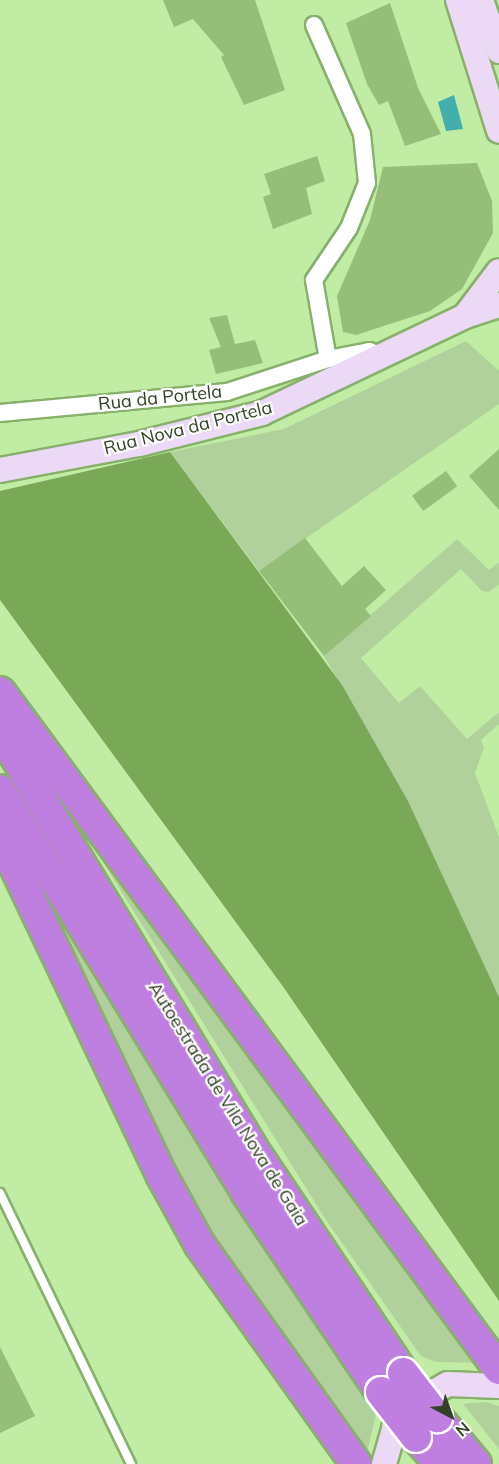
<!DOCTYPE html>
<html>
<head>
<meta charset="utf-8">
<style>
  body { margin:0 }
  #map { position:relative; width:499px; height:1464px; overflow:hidden; background:#c1eca4; font-family:Mulish,sans-serif }
  div>[style] { position:absolute }
  .green>* { inset:0; background:#b0d19b }
  .forest>* { inset:0; background:#79a857 }
  .water>* { inset:0; background:#43afad }
  .building>* { inset:0; background:#95be79; transform-origin:0 0 }
  .roads { filter:drop-shadow(2px 0 #87b06b) drop-shadow(-2px 0 #87b06b) drop-shadow(0 2px #87b06b) drop-shadow(0 -2px #87b06b) }
  .lane>* { height:8px; margin:-4px; padding:0 4px; transform-origin:4px; border-radius:4px; background:#fff }
  .street>* { height:16px; margin:-8px; padding:0 8px; transform-origin:8px; border-radius:8px; background:#fff }
  .secondary>* { height:24px; margin:-12px; padding:0 12px; transform-origin:12px; border-radius:12px; background:#ecd9f6 }
  .highway>* { height:30px; margin:-15px; padding:0 15px; transform-origin:15px; border-radius:15px; background:#bf7fe0 }
  .bridges { filter:drop-shadow(2px 0 #fff) drop-shadow(-2px 0 #fff) drop-shadow(0 2px #fff) drop-shadow(0 -2px #fff) }
  .highway-bridge>* { height:30px; margin:-15px; padding:0 15px; transform-origin:15px; border-radius:15px; background:#bf7fe0 }
  span { translate:-50% -50%; white-space:nowrap; text-align:center; line-height:1.15; -webkit-text-stroke:4.5px #fdfdfd; paint-order:stroke }
  .street-label { font-size:18px; color:#314225 }
  .north { position:absolute; left:421px; top:1386px; width:60px; height:60px; -webkit-text-stroke:4px #fdfdfd; paint-order:stroke; rotate:139deg; font-size:16px; font-weight:700; line-height:24px; text-align:center; color:#314225 }
  .north::after { content:''; display:block; margin:auto; width:21px; height:27px; background:#314225; clip-path:polygon(50% 0,100% 100%,50% 72%,0 100%) }
</style>
</head>
<body>
<div id="map">
  <div class="green">
    <i style="clip-path:polygon(466px 341px,499px 371px,499px 404px,259px 571px,170px 452px,284px 429px)"></i>
    <i style="clip-path:polygon(457px 539px,489px 570px,499px 562px,499px 584px,489px 592px,482px 591px,461px 569px,361px 658px,399px 703px,420px 686px,467px 739px,499px 712px,499px 724px,481px 740px,484px 747px,475px 773px,499px 837px,499px 997px,408px 801px,324px 656px)"></i>
    <i style="clip-path:polygon(55px 785px,486px 1363px,436px 1362px,421px 1356px,326px 1220px)"></i>
    <i style="clip-path:polygon(0 818px,373px 1400px,370px 1404px,376px 1415px,367px 1452px,362px 1454px,254px 1308px,183px 1187px)"></i>
    <i style="clip-path:polygon(486px 1402px,499px 1406px,499px 1449px,463px 1404px)"></i>
  </div>
  <div class="forest">
    <i style="clip-path:polygon(170px 452px,342px 685px,408px 801px,499px 997px,499px 1301px,284px 988px,0 600px,0 491px)"></i>
  </div>
  <div class="water">
    <i style="clip-path:polygon(454px 95px,463px 129px,446px 131px,438px 102px)"></i>
  </div>
  <div class="building">
    <i style="clip-path:polygon(163px 0,255px 0,285px 90px,244px 105px,221px 57px,224px 55px,193px 19px,174px 27px)"></i>
    <i style="clip-path:polygon(390px 3px,418px 88px,441px 134px,405px 146px,388px 101px,379px 105px,367px 84px,346px 23px)"></i>
    <i style="clip-path:polygon(317px 156px,325px 181px,306px 188px,312px 214px,273px 229px,263px 197px,271px 194px,264px 174px)"></i>
    <i style="clip-path:polygon(477px 163px,492px 201px,493px 233px,462px 289px,430px 311px,356px 335px,343px 332px,337px 296px,370px 220px,383px 167px)"></i>
    <i style="clip-path:polygon(227px 315px,235px 344px,255px 340px,263px 363px,216px 374px,209px 350px,221px 347px,209px 318px)"></i>
    <i style="clip-path:polygon(499px 449px,499px 510px,469px 476px)"></i>
    <i style="left:446px;top:471px;width:19px;height:42px;rotate:54deg"></i>
    <i style="clip-path:polygon(305px 538px,342px 586px,364px 566px,386px 590px,365px 609px,371px 616px,324px 656px,259px 571px)"></i>
    <i style="clip-path:polygon(0 1347px,35px 1416px,0 1433px)"></i>
  </div>
  <div class="roads">
    <div class="lane">
      <i style="left:0;top:1193px;width:301px;rotate:64.2deg"></i>
    </div>
    <div class="street">
      <i style="left:314px;top:25px;width:119px;rotate:66.2deg"></i>
      <i style="left:362px;top:134px;width:49px;rotate:84.2deg"></i>
      <i style="left:367px;top:183px;width:48px;rotate:111.8deg"></i>
      <i style="left:349px;top:228px;width:63px;rotate:123.9deg"></i>
      <i style="left:314px;top:280px;width:80px;rotate:80deg"></i>
      <i style="left:0;top:413px;width:228px;rotate:-5.3deg"></i>
      <i style="left:227px;top:392px;width:106px;rotate:-18.1deg"></i>
      <i style="left:328px;top:359px;width:42px;rotate:-11deg"></i>
      <i style="left:369px;top:351px;width:14px;rotate:21deg"></i>
    </div>
    <div class="secondary">
      <i style="left:458px;top:0;width:137px;rotate:72.6deg"></i>
      <i style="left:481px;top:0;width:54px;rotate:70.6deg"></i>
      <i style="left:465px;top:316px;width:56px;rotate:-52.9deg"></i>
      <i style="left:0;top:470px;width:141px;rotate:-10.6deg"></i>
      <i style="left:139px;top:444px;width:127px;rotate:-14.1deg"></i>
      <i style="left:262px;top:413px;width:225px;rotate:-25.5deg"></i>
      <i style="left:465px;top:316px;width:36px;rotate:-18deg"></i>
      <i style="left:384px;top:1464px;width:37px;rotate:-74deg"></i>
      <i style="left:394px;top:1428px;width:46px;rotate:-44.1deg"></i>
      <i style="left:427px;top:1396px;width:24px;rotate:-30deg"></i>
      <i style="left:448px;top:1384px;width:51px;rotate:2.2deg"></i>
    </div>
    <div class="highway">
      <i style="left:0;top:692px;width:841px;rotate:53.61deg"></i>
      <i style="left:0;top:731px;width:499px;rotate:58.8deg"></i>
      <i style="left:259px;top:1158px;width:259px;rotate:56.2deg"></i>
      <i style="left:0;top:790px;width:471px;rotate:58.5deg"></i>
      <i style="left:246px;top:1192px;width:241px;rotate:56deg"></i>
      <i style="left:0;top:835px;width:378px;rotate:64.6deg"></i>
      <i style="left:162px;top:1176px;width:79px;rotate:61.2deg"></i>
      <i style="left:200px;top:1245px;width:269px;rotate:54.5deg"></i>
      <i style="left:437px;top:1417px;width:61px;rotate:50.3deg"></i>
      <i style="left:416px;top:1437px;width:36px;rotate:48deg"></i>
    </div>
  </div>
  <div class="bridges">
    <div class="highway-bridge">
      <i style="left:403px;top:1373px;width:56px;rotate:52.3deg"></i>
      <i style="left:381px;top:1392px;width:57px;rotate:52.1deg"></i>
    </div>
  </div>
  <div class="street-label">
    <span style="left:160px;top:398px;rotate:-6deg">Rua da Portela</span>
    <span style="left:188px;top:428px;rotate:-14deg">Rua Nova da Portela</span>
    <span style="left:228px;top:1104px;rotate:58deg">Autoestrada de Vila Nova de Gaia</span>
  </div>
  <div class="north">N</div>
</div>
</body>
</html>
